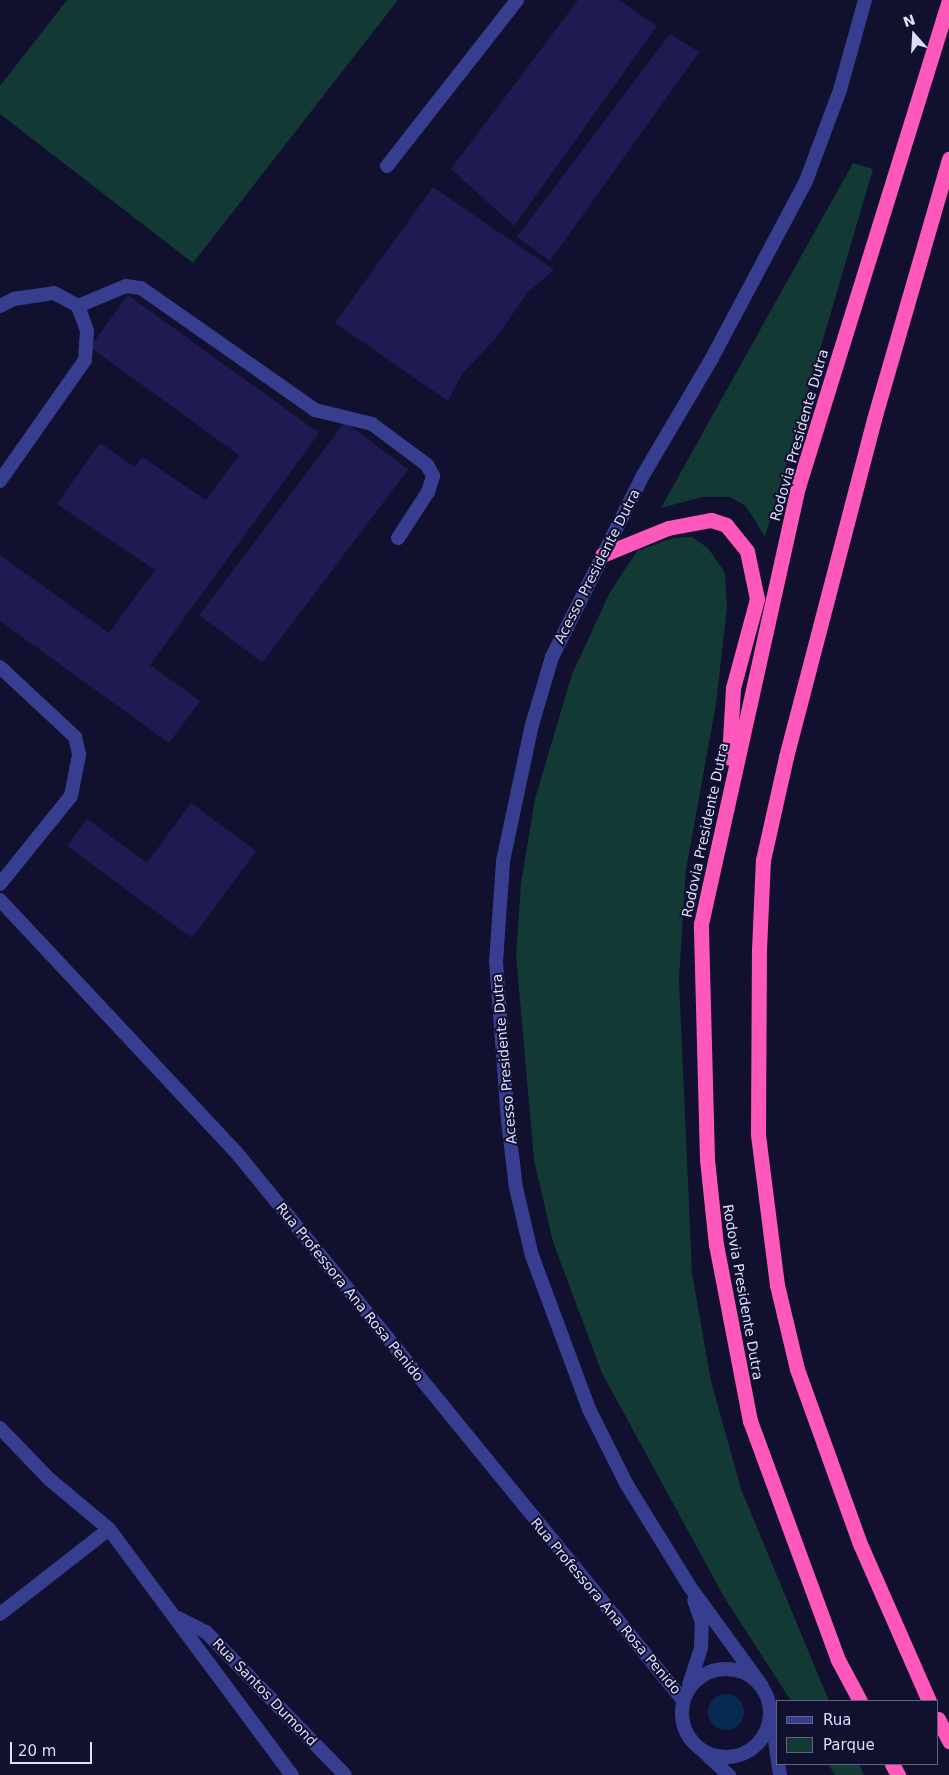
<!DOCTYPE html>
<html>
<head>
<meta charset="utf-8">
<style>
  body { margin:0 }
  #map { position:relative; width:949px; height:1775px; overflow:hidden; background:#11102e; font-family:"DejaVu Sans",sans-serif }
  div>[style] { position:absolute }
  .green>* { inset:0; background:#123933 }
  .water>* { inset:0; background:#072a50 }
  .round { border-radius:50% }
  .building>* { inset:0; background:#1f1a51; transform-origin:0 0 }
  .service>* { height:14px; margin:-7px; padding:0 7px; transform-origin:7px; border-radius:7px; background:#373e90 }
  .minor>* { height:14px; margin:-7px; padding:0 7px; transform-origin:7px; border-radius:7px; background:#373e90 }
  .tertiary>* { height:14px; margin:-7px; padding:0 7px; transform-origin:7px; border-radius:7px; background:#373e90 }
  .tertiary>.ring { margin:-7px; padding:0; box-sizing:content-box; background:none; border:14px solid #373e90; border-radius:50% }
  .motorway>* { height:15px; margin:-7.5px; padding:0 7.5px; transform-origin:7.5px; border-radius:7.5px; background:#ff58bc }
  span { translate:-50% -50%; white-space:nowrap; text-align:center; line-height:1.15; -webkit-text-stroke:4px #11102e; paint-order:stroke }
  .street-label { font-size:14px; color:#ddf }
  .legend { position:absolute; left:776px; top:1700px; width:162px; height:65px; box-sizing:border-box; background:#11102e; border:1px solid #636282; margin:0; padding:6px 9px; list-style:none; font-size:15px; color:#ddf }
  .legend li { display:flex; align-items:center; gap:10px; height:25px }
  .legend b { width:25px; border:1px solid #636282 }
  .north { position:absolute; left:889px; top:10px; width:50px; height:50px; -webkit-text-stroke:4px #11102e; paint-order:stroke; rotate:341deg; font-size:14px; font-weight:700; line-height:20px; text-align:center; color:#ddf }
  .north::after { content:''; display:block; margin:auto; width:18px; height:22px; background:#ddf; clip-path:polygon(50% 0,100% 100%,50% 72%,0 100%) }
  .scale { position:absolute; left:10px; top:1742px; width:82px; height:22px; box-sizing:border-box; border:2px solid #ddf; border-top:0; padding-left:6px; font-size:15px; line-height:18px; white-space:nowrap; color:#ddf; -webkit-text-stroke:4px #11102e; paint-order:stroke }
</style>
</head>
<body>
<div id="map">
  <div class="green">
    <i style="clip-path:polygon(67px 0,398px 0,193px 263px,0 114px,0 86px)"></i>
    <i style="clip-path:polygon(853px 163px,873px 169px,765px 537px,746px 506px,730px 497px,702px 497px,661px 508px)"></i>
    <i style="clip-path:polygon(692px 537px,708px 548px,725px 573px,727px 607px,716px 704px,686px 870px,679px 979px,692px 1273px,711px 1381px,741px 1489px,829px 1701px,791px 1701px,724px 1597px,602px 1373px,553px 1242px,534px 1160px,516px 955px,521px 883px,535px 799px,572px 674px,610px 592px,637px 551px,673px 538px)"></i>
    <i style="clip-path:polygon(828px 1764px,859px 1764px,864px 1775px,835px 1775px)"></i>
  </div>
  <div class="water">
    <i class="round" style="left:708px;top:1694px;width:36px;height:36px"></i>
  </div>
  <div class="building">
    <i style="clip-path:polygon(578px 0,619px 0,657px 26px,514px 226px,451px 169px)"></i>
    <i style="clip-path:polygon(670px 34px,699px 52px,550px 261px,517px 237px)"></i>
    <i style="clip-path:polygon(433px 187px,554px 270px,527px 293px,497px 337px,462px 374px,448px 401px,335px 323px)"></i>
    <i style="clip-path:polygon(128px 295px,319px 433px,150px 665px,200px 701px,169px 743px,0 621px,0 555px,109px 633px,155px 570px,57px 504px,100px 443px,135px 467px,142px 457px,206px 500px,239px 455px,90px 347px)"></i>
    <i style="left:345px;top:422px;width:79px;height:242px;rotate:37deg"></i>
    <i style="clip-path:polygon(191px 803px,256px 851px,192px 938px,67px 846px,87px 819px,147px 863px)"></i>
  </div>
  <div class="service">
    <i style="left:387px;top:166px;width:211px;rotate:-51.9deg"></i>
    <i style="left:0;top:306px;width:16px;rotate:-27deg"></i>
    <i style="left:14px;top:299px;width:40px;rotate:-8.5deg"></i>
    <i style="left:54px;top:293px;width:27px;rotate:28deg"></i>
    <i style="left:78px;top:306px;width:27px;rotate:70deg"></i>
    <i style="left:87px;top:331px;width:29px;rotate:94deg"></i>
    <i style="left:85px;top:360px;width:148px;rotate:125.1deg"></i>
    <i style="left:78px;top:306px;width:52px;rotate:-22.6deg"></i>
    <i style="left:126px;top:286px;width:15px;rotate:8deg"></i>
    <i style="left:141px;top:288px;width:213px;rotate:35deg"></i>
    <i style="left:315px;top:410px;width:59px;rotate:13.8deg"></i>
    <i style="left:372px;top:424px;width:69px;rotate:36.7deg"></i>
    <i style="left:427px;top:465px;width:13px;rotate:61deg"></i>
    <i style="left:433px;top:476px;width:17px;rotate:107deg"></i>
    <i style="left:428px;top:492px;width:55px;rotate:123.1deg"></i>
    <i style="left:0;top:667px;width:103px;rotate:43deg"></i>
    <i style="left:75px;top:737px;width:18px;rotate:77deg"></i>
    <i style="left:79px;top:755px;width:42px;rotate:101deg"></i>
    <i style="left:71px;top:796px;width:113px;rotate:128.9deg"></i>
  </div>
  <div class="minor">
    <i style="left:0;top:900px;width:345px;rotate:46.9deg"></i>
    <i style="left:236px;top:1152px;width:707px;rotate:50.8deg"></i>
    <i style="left:0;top:1428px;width:71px;rotate:46.1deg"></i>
    <i style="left:49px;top:1479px;width:78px;rotate:39.8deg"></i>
    <i style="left:109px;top:1529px;width:307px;rotate:53.4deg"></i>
    <i style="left:0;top:1614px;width:138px;rotate:-37.9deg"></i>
    <i style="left:178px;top:1618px;width:31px;rotate:27deg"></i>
    <i style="left:206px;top:1632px;width:199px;rotate:45.8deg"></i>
  </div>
  <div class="tertiary">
    <i class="ring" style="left:682px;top:1669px;width:74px;height:74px"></i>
    <i style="left:689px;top:1685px;width:40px;rotate:-72deg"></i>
    <i style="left:701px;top:1647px;width:24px;rotate:-88deg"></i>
    <i style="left:702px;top:1623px;width:24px;rotate:-109deg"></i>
    <i style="left:762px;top:1686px;width:122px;rotate:-126deg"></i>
    <i style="left:690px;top:1587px;width:120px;rotate:-121.7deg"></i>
    <i style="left:627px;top:1485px;width:85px;rotate:-116.6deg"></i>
    <i style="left:589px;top:1409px;width:163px;rotate:-110.4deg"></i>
    <i style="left:532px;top:1256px;width:70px;rotate:-103.2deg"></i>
    <i style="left:516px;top:1188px;width:67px;rotate:-96.8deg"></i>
    <i style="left:508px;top:1121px;width:159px;rotate:-94.3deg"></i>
    <i style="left:496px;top:962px;width:101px;rotate:-86deg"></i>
    <i style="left:503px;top:861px;width:139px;rotate:-78deg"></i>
    <i style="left:532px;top:725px;width:71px;rotate:-73.6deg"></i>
    <i style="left:552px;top:657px;width:201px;rotate:-63.4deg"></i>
    <i style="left:642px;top:477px;width:138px;rotate:-59.5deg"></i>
    <i style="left:712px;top:358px;width:200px;rotate:-62deg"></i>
    <i style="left:806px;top:181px;width:97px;rotate:-69.5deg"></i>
    <i style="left:840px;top:90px;width:93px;rotate:-74.5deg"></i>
    <i style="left:772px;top:1719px;width:57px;rotate:81.9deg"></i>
    <i style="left:705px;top:1753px;width:33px;rotate:43deg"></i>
  </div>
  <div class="motorway">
    <i style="left:602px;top:555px;width:71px;rotate:-22.2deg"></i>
    <i style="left:668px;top:528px;width:44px;rotate:-10.5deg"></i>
    <i style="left:711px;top:520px;width:16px;rotate:18deg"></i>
    <i style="left:726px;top:525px;width:33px;rotate:51deg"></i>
    <i style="left:747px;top:551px;width:49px;rotate:78.2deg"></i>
    <i style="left:757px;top:599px;width:92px;rotate:105.1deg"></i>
    <i style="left:733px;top:688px;width:70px;rotate:93.3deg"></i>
    <i style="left:860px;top:1701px;width:47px;rotate:-118.2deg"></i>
    <i style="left:838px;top:1660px;width:255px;rotate:-110.2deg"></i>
    <i style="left:750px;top:1421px;width:179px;rotate:-100.9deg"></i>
    <i style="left:716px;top:1245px;width:86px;rotate:-96deg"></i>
    <i style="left:707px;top:1159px;width:235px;rotate:-91.5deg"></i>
    <i style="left:701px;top:924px;width:448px;rotate:-77.5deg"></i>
    <i style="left:798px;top:487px;width:510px;rotate:-72.77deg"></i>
    <i style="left:929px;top:1701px;width:171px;rotate:-113.7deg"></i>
    <i style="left:860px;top:1544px;width:186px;rotate:-109.8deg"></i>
    <i style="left:797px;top:1369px;width:86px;rotate:-103.4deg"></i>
    <i style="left:777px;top:1285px;width:152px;rotate:-97.2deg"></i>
    <i style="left:758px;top:1134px;width:184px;rotate:-89.7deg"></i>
    <i style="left:759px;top:950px;width:90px;rotate:-87.5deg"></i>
    <i style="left:763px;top:860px;width:106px;rotate:-77.4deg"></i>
    <i style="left:786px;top:757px;width:349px;rotate:-75.4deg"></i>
    <i style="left:874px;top:419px;width:271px;rotate:-73.9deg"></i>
    <i style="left:938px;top:1719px;width:25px;rotate:63deg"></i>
    <i style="left:892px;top:1764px;width:13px;rotate:61deg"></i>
  </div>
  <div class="street-label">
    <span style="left:799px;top:435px;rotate:-74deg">Rodovia Presidente Dutra</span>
    <span style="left:597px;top:566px;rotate:-63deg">Acesso Presidente Dutra</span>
    <span style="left:705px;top:830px;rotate:-78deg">Rodovia Presidente Dutra</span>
    <span style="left:504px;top:1059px;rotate:-95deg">Acesso Presidente Dutra</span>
    <span style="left:350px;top:1292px;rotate:51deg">Rua Professora Ana Rosa Penido</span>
    <span style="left:743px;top:1292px;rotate:80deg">Rodovia Presidente Dutra</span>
    <span style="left:606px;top:1606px;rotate:50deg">Rua Professora Ana Rosa Penido</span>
    <span style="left:265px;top:1692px;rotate:46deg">Rua Santos Dumond</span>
  </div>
  <ul class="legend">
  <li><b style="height:6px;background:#373e90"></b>Rua</li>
  <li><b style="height:14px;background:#123933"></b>Parque</li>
  </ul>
  <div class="north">N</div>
  <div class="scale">20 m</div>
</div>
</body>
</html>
